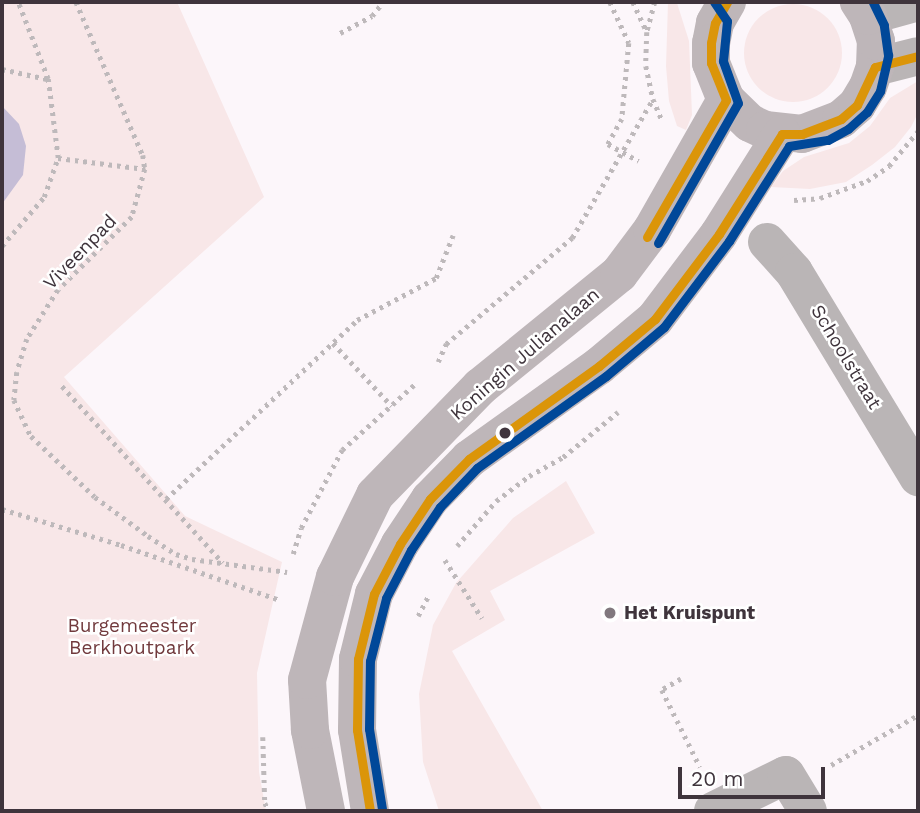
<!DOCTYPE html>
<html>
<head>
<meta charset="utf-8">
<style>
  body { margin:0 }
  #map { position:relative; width:920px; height:813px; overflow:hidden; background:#fcf6fa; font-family:"Work Sans",sans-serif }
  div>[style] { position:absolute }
  .green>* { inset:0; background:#f8e7e8 }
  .round { border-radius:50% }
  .water>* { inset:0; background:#c5bdd6 }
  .path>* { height:4.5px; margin-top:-2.25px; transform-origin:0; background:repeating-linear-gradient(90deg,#beb9bb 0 3.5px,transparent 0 8.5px) }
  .minor>* { height:38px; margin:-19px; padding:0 19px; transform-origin:19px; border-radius:19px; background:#bab5b6 }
  .major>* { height:38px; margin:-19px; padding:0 19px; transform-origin:19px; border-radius:19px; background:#beb6b9 }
  .bus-1>* { height:9px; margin:-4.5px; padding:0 4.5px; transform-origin:4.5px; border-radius:4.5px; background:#db9509 }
  .bus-2>* { height:9px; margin:-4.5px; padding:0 4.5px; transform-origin:4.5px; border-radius:4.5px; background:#004899 }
  .dots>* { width:19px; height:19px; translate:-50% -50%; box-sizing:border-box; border:4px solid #fff; border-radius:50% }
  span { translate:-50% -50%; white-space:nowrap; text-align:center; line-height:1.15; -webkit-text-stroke:5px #fff; paint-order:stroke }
  .street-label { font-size:19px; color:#3f343c }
  .poi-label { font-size:19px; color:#3f343c; font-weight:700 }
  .left { translate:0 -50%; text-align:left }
  .park-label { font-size:19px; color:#713a3d }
  .frame { position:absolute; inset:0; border:4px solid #3f343c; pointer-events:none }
  .scale { position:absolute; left:678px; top:767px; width:147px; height:32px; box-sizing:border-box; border:4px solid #3f343c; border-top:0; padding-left:9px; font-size:21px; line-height:24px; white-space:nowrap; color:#3f343c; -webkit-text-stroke:5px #fff; paint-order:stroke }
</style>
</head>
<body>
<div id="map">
  <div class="green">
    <i style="clip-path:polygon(2px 2px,177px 2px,264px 197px,64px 377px,185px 516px,282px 562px,257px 673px,259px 772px,266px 811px,2px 811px)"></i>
    <i style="clip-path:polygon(668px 2px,677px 3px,689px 41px,692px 115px,686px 130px,677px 126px,669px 101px,666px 66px)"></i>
    <i class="round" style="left:744px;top:4px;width:98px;height:98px"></i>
    <i style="clip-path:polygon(918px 81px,918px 113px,911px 127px,895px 147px,872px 165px,846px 182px,810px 189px,771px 187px,783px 171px,804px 157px,849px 143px,870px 126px,890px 98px)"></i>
    <i style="clip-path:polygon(566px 481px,595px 533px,490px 591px,505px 620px,452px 651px,543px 811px,439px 811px,423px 762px,419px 694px,433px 625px,456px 583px,513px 518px)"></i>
  </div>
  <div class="water">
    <i style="clip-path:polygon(2px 106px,19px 124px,26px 146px,23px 175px,2px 204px)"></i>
  </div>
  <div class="path">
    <i style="left:76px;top:2px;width:167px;rotate:66.4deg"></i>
    <i style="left:143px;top:155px;width:14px;rotate:82deg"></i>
    <i style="left:145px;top:169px;width:50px;rotate:105.2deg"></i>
    <i style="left:132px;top:217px;width:104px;rotate:135.4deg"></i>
    <i style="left:58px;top:290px;width:58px;rotate:122.3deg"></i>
    <i style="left:27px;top:339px;width:34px;rotate:107deg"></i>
    <i style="left:17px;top:372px;width:28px;rotate:96deg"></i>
    <i style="left:14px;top:400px;width:40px;rotate:65deg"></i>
    <i style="left:31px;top:436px;width:88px;rotate:43.6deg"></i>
    <i style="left:95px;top:497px;width:66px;rotate:36.3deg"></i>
    <i style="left:148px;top:536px;width:33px;rotate:33deg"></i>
    <i style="left:176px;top:554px;width:17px;rotate:17deg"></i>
    <i style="left:192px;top:559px;width:96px;rotate:7.8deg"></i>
    <i style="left:610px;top:2px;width:45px;rotate:65.1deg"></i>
    <i style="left:629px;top:43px;width:76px;rotate:95.3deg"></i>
    <i style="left:622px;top:119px;width:29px;rotate:119deg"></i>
    <i style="left:608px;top:144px;width:35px;rotate:29deg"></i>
    <i style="left:633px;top:2px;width:33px;rotate:65deg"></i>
    <i style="left:655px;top:2px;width:31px;rotate:105deg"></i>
    <i style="left:647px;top:32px;width:34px;rotate:92deg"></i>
    <i style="left:646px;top:66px;width:34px;rotate:78deg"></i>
    <i style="left:653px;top:99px;width:23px;rotate:67deg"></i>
    <i style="left:340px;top:33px;width:36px;rotate:-28deg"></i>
    <i style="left:372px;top:16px;width:18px;rotate:-52deg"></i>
    <i style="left:2px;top:69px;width:46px;rotate:12.5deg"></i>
    <i style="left:58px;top:158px;width:88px;rotate:7.2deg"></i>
    <i style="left:794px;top:200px;width:26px;rotate:-4deg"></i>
    <i style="left:820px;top:198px;width:50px;rotate:-19.9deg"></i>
    <i style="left:867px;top:181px;width:27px;rotate:-34deg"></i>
    <i style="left:889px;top:166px;width:45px;rotate:-50.4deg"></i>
    <i style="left:2px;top:246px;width:65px;rotate:-49.4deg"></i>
    <i style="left:44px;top:197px;width:41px;rotate:-70.3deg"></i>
    <i style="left:58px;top:158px;width:80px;rotate:-97.2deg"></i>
    <i style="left:48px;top:79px;width:83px;rotate:-111.3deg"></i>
    <i style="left:333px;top:343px;width:86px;rotate:46.9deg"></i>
    <i style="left:438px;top:362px;width:20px;rotate:-66deg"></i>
    <i style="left:446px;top:344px;width:165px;rotate:-40.1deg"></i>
    <i style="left:572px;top:238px;width:161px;rotate:-59.8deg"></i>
    <i style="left:62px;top:386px;width:239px;rotate:47.7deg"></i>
    <i style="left:166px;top:499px;width:262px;rotate:-43.1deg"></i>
    <i style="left:357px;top:320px;width:89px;rotate:-28deg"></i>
    <i style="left:436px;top:278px;width:46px;rotate:-68.4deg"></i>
    <i style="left:2px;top:509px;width:124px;rotate:16.8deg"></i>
    <i style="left:121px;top:545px;width:168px;rotate:19.1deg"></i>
    <i style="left:457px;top:546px;width:60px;rotate:-49.1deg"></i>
    <i style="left:496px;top:501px;width:41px;rotate:-37.1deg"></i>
    <i style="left:529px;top:476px;width:39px;rotate:-29deg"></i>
    <i style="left:563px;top:457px;width:71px;rotate:-39.3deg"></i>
    <i style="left:293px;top:554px;width:27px;rotate:-73deg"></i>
    <i style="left:301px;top:528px;width:88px;rotate:-62.3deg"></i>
    <i style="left:342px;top:450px;width:97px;rotate:-42.1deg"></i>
    <i style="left:445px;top:560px;width:69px;rotate:57.5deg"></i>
    <i style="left:418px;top:616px;width:22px;rotate:-63deg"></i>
    <i style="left:681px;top:679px;width:22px;rotate:150deg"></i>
    <i style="left:662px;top:690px;width:86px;rotate:63.7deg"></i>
    <i style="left:263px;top:737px;width:66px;rotate:88.3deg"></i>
    <i style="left:265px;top:803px;width:9px;rotate:63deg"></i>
    <i style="left:831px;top:765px;width:100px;rotate:-29.9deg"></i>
  </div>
  <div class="minor">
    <i style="left:868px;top:16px;width:52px;rotate:-15.6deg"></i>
    <i style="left:875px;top:67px;width:44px;rotate:-14.3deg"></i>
    <i style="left:767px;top:242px;width:40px;rotate:48deg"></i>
    <i style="left:794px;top:272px;width:240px;rotate:58.8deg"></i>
    <i style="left:713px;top:811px;width:81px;rotate:-26.3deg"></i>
    <i style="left:786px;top:775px;width:42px;rotate:58.6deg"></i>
  </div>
  <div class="major">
    <i style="left:727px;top:2px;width:24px;rotate:120deg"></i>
    <i style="left:715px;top:23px;width:20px;rotate:101deg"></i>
    <i style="left:711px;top:43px;width:20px;rotate:90deg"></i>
    <i style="left:711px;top:63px;width:40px;rotate:68deg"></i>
    <i style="left:726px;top:100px;width:33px;rotate:44deg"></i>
    <i style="left:750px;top:123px;width:17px;rotate:25deg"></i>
    <i style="left:765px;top:130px;width:37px;rotate:6deg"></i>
    <i style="left:802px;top:134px;width:42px;rotate:-21deg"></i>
    <i style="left:841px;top:119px;width:21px;rotate:-41deg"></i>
    <i style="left:857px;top:105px;width:21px;rotate:-59deg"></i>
    <i style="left:868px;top:87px;width:21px;rotate:-71deg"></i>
    <i style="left:875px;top:67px;width:26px;rotate:-88deg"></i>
    <i style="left:876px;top:41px;width:26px;rotate:-108deg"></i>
    <i style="left:868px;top:16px;width:17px;rotate:-123deg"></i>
    <i style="left:326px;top:811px;width:83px;rotate:-101.2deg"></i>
    <i style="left:310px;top:730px;width:50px;rotate:-93.4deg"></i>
    <i style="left:307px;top:680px;width:107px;rotate:-74.8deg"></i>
    <i style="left:335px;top:577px;width:91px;rotate:-64deg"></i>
    <i style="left:375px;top:495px;width:151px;rotate:-45.8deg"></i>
    <i style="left:480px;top:387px;width:179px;rotate:-39.1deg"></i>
    <i style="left:619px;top:274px;width:55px;rotate:-53.1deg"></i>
    <i style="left:652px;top:230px;width:150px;rotate:-60.4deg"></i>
    <i style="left:370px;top:811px;width:82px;rotate:-99.1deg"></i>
    <i style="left:357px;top:730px;width:71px;rotate:-89.2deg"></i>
    <i style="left:358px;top:659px;width:67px;rotate:-76.2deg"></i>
    <i style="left:374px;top:594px;width:56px;rotate:-62.5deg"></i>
    <i style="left:400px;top:544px;width:54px;rotate:-56.3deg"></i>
    <i style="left:430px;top:499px;width:56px;rotate:-45.7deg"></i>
    <i style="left:469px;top:459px;width:160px;rotate:-35.6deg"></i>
    <i style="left:599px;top:366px;width:73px;rotate:-40deg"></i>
    <i style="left:655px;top:319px;width:106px;rotate:-53deg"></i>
    <i style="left:719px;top:234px;width:118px;rotate:-57.8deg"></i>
  </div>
  <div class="bus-1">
    <i style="left:647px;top:237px;width:158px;rotate:-60deg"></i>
    <i style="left:726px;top:100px;width:40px;rotate:-112deg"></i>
    <i style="left:711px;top:63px;width:20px;rotate:-90deg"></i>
    <i style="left:711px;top:43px;width:20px;rotate:-79deg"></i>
    <i style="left:715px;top:23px;width:24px;rotate:-60deg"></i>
    <i style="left:370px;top:811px;width:82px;rotate:-99.1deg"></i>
    <i style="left:357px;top:730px;width:71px;rotate:-89.2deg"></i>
    <i style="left:358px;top:659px;width:67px;rotate:-76.2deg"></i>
    <i style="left:374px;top:594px;width:56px;rotate:-62.5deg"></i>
    <i style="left:400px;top:544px;width:54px;rotate:-56.3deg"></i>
    <i style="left:430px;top:499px;width:56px;rotate:-45.7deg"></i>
    <i style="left:469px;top:459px;width:160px;rotate:-35.6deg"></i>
    <i style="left:599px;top:366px;width:73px;rotate:-40deg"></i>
    <i style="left:655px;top:319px;width:106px;rotate:-53deg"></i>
    <i style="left:719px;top:234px;width:118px;rotate:-57.8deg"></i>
    <i style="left:782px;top:134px;width:20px"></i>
    <i style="left:802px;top:134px;width:42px;rotate:-21deg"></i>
    <i style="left:841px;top:119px;width:21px;rotate:-41deg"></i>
    <i style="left:857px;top:105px;width:42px;rotate:-64.7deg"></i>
    <i style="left:875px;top:67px;width:44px;rotate:-14.3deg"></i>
  </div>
  <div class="bus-2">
    <i style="left:658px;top:243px;width:161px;rotate:-60.3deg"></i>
    <i style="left:738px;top:103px;width:45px;rotate:-109.7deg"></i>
    <i style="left:723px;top:61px;width:40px;rotate:-84.3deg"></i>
    <i style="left:727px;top:21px;width:23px;rotate:-124deg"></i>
    <i style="left:382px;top:809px;width:81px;rotate:-99.2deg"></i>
    <i style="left:369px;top:729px;width:68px;rotate:-89.2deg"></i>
    <i style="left:370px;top:661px;width:65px;rotate:-75.7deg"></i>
    <i style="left:386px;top:598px;width:54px;rotate:-62.5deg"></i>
    <i style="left:411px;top:550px;width:52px;rotate:-56deg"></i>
    <i style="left:440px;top:507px;width:54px;rotate:-46.5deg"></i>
    <i style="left:477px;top:468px;width:158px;rotate:-35.5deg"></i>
    <i style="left:606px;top:376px;width:76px;rotate:-40.2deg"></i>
    <i style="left:664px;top:327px;width:108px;rotate:-52.9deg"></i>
    <i style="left:729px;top:241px;width:112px;rotate:-57.7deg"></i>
    <i style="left:789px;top:146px;width:39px;rotate:-9deg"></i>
    <i style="left:828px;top:140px;width:23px;rotate:-29deg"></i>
    <i style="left:848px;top:129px;width:25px;rotate:-42deg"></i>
    <i style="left:867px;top:112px;width:25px;rotate:-58deg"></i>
    <i style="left:880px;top:91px;width:37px;rotate:-77deg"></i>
    <i style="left:888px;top:55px;width:30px;rotate:-98deg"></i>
    <i style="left:884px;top:25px;width:25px;rotate:-116deg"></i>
  </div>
  <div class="dots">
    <i style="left:505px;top:433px;background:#3f343c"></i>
    <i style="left:610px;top:613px;background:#81787e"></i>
  </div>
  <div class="street-label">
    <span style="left:80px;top:252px;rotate:-46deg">Viveenpad</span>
    <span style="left:525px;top:354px;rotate:-41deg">Koningin Julianalaan</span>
    <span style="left:846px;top:357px;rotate:59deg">Schoolstraat</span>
  </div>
  <div class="poi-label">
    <span class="left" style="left:624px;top:613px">Het Kruispunt</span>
  </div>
  <div class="park-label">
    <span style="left:132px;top:637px">Burgemeester<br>Berkhoutpark</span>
  </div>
  <div class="frame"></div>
  <div class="scale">20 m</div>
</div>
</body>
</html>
